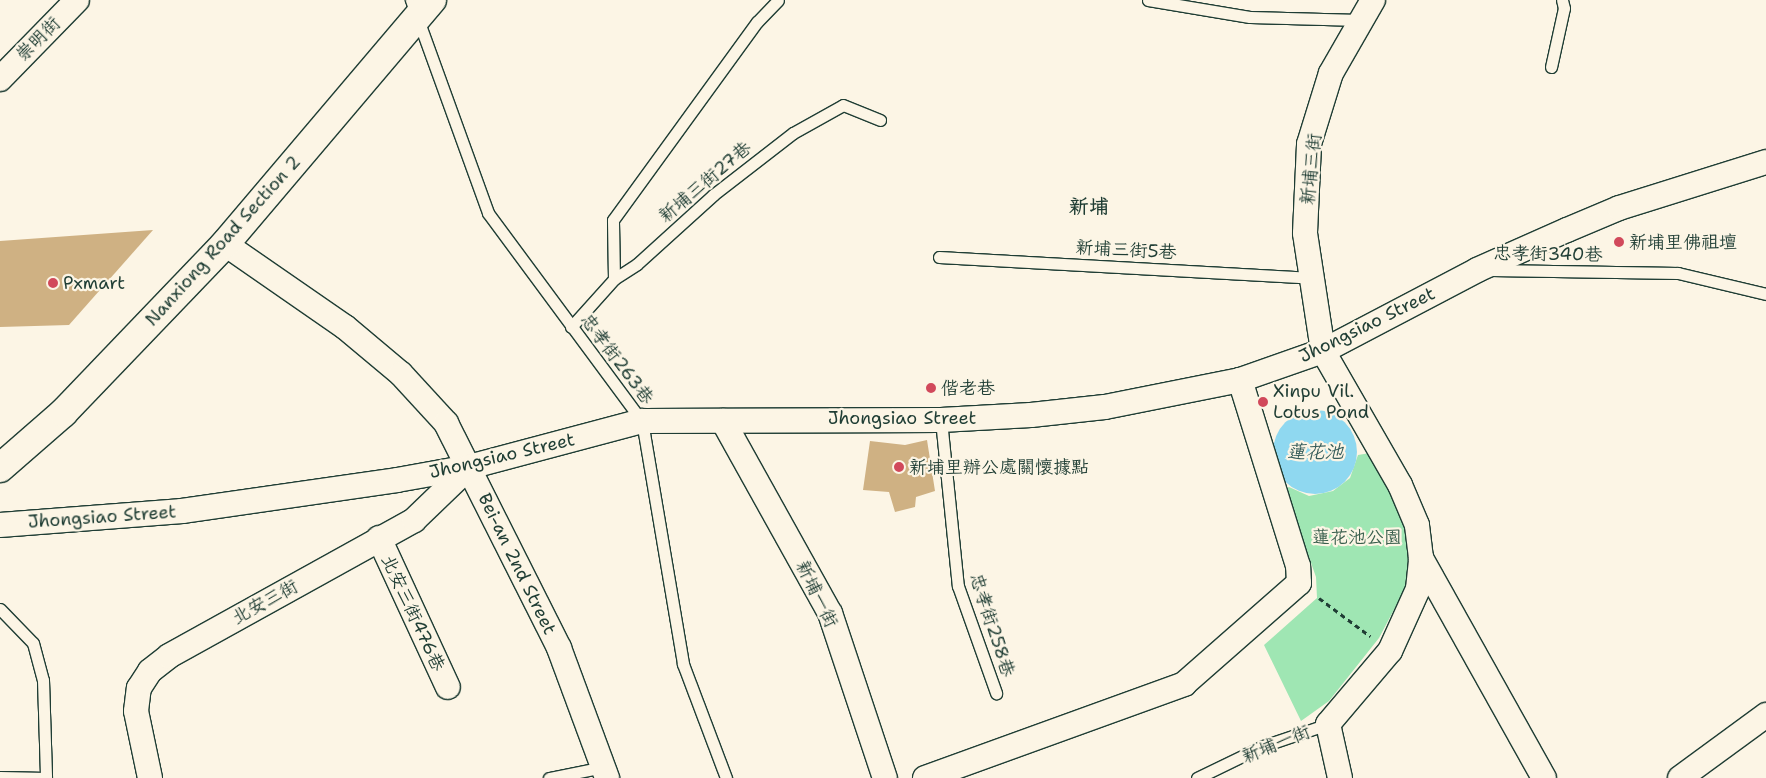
<!DOCTYPE html>
<html>
<head>
<meta charset="utf-8">
<style>
  body { margin:0 }
  #map { position:relative; width:1766px; height:778px; overflow:hidden; background:#fcf5e5; font-family:"Shantell Sans","LXGW WenKai TC",sans-serif }
  div>[style] { position:absolute }
  .green>* { inset:0; background:#9fe6b3 }
  .water>* { inset:0; background:#8fd8f0 }
  .round { border-radius:50% }
  .building>* { inset:0; background:#cfb183 }
  .path>* { height:3px; margin-top:-1.5px; transform-origin:0; background:repeating-linear-gradient(90deg,#1f3d34 0 5px,transparent 0 9px) }
  .roads { filter:drop-shadow(1px 0 #1f3d34) drop-shadow(-1px 0 #1f3d34) drop-shadow(0 1px #1f3d34) drop-shadow(0 -1px #1f3d34) }
  .service>* { height:11px; margin:-5.5px; padding:0 5.5px; transform-origin:5.5px; border-radius:5.5px; background:#fcf5e5 }
  .minor>* { height:24px; margin:-12px; padding:0 12px; transform-origin:12px; border-radius:12px; background:#fcf5e5 }
  .primary>* { height:28px; margin:-14px; padding:0 14px; transform-origin:14px; border-radius:14px; background:#fcf5e5 }
  .dots>* { width:14px; height:14px; translate:-50% -50%; box-sizing:border-box; border:2px solid #fcf5e5; border-radius:50% }
  span { translate:-50% -50%; white-space:nowrap; text-align:center; line-height:1.15; -webkit-text-stroke:4.5px #fcf5e5; paint-order:stroke }
  .street-label { font-size:18px; color:#1f3d34 }
  .poi-label { font-size:18px; color:#1f3d34 }
  .left { translate:0 -50%; text-align:left }
  .park-label { font-size:18px; color:#395f4d }
  .water-label { font-size:19px; color:#355c5a; font-style:italic }
  .quarter-label { font-size:20px; color:#1f3d34; font-weight:700 }
</style>
</head>
<body>
<div id="map">
  <div class="green">
    <i style="clip-path:polygon(1376px 452px,1409px 531px,1408px 583px,1379px 638px,1329px 701px,1301px 721px,1264px 645px,1317px 598px,1316px 577px,1285px 489px,1289px 487px,1309px 496px,1333px 491px,1350px 478px,1358px 455px)"></i>
  </div>
  <div class="water">
    <i class="round" style="left:1273px;top:410px;width:84px;height:84px"></i>
  </div>
  <div class="building">
    <i style="clip-path:polygon(153px 230px,69px 325px,0 327px,0 241px)"></i>
    <i style="clip-path:polygon(927px 440px,935px 491px,916px 497px,915px 507px,895px 512px,889px 492px,863px 490px,870px 441px,905px 445px)"></i>
  </div>
  <div class="path">
    <i style="left:1319px;top:598px;width:64px;rotate:36.7deg"></i>
  </div>
  <div class="roads">
    <div class="service">
      <i style="left:411px;top:0;width:226px;rotate:70.1deg"></i>
      <i style="left:488px;top:213px;width:259px;rotate:53.5deg"></i>
      <i style="left:642px;top:421px;width:246px;rotate:80.4deg"></i>
      <i style="left:683px;top:664px;width:122px;rotate:69.3deg"></i>
      <i style="left:1148px;top:0;width:103px;rotate:9.5deg"></i>
      <i style="left:1250px;top:17px;width:110px;rotate:1.6deg"></i>
      <i style="left:1551px;top:67px;width:60px;rotate:-77.6deg"></i>
      <i style="left:1564px;top:8px;width:8px;rotate:-104deg"></i>
      <i style="left:939px;top:257px;width:374px;rotate:3.2deg"></i>
      <i style="left:1491px;top:270px;width:187px;rotate:0.9deg"></i>
      <i style="left:1678px;top:273px;width:90px;rotate:13.4deg"></i>
      <i style="left:614px;top:279px;width:59px;rotate:-91deg"></i>
      <i style="left:613px;top:220px;width:245px;rotate:-54deg"></i>
      <i style="left:757px;top:22px;width:30px;rotate:-46deg"></i>
      <i style="left:571px;top:327px;width:64px;rotate:-48.1deg"></i>
      <i style="left:614px;top:279px;width:27px;rotate:-33deg"></i>
      <i style="left:637px;top:264px;width:103px;rotate:-42.2deg"></i>
      <i style="left:713px;top:195px;width:101px;rotate:-37.8deg"></i>
      <i style="left:793px;top:133px;width:57px;rotate:-29.2deg"></i>
      <i style="left:843px;top:105px;width:40px;rotate:22deg"></i>
      <i style="left:941px;top:420px;width:167px;rotate:84.2deg"></i>
      <i style="left:958px;top:586px;width:114px;rotate:70.4deg"></i>
      <i style="left:0;top:609px;width:47px;rotate:45.9deg"></i>
      <i style="left:33px;top:643px;width:38px;rotate:75deg"></i>
      <i style="left:43px;top:680px;width:98px;rotate:88.2deg"></i>
      <i style="left:46px;top:778px;width:46px;rotate:-178.8deg"></i>
      <i style="left:549px;top:778px;width:56px;rotate:-11.3deg"></i>
      <i style="left:1197px;top:778px;width:73px;rotate:-25.9deg"></i>
      <i style="left:1263px;top:746px;width:69px;rotate:-18.7deg"></i>
    </div>
    <div class="minor">
      <i style="left:0;top:79px;width:110px;rotate:-45.7deg"></i>
      <i style="left:225px;top:244px;width:146px;rotate:34.7deg"></i>
      <i style="left:345px;top:327px;width:73px;rotate:40deg"></i>
      <i style="left:401px;top:374px;width:67px;rotate:47.4deg"></i>
      <i style="left:446px;top:423px;width:252px;rotate:63.3deg"></i>
      <i style="left:559px;top:648px;width:139px;rotate:69.7deg"></i>
      <i style="left:723px;top:421px;width:220px;rotate:60.9deg"></i>
      <i style="left:830px;top:613px;width:174px;rotate:71.6deg"></i>
      <i style="left:0;top:525px;width:183px;rotate:-4.4deg"></i>
      <i style="left:182px;top:511px;width:217px;rotate:-8.2deg"></i>
      <i style="left:397px;top:480px;width:73px;rotate:-10.2deg"></i>
      <i style="left:469px;top:467px;width:179px;rotate:-14.9deg"></i>
      <i style="left:642px;top:421px;width:299px;rotate:-0.2deg"></i>
      <i style="left:941px;top:420px;width:90px;rotate:-3.2deg"></i>
      <i style="left:1031px;top:415px;width:74px;rotate:-6.2deg"></i>
      <i style="left:1105px;top:407px;width:138px;rotate:-11.3deg"></i>
      <i style="left:1240px;top:380px;width:88px;rotate:-19.3deg"></i>
      <i style="left:1323px;top:351px;width:174px;rotate:-27.7deg"></i>
      <i style="left:1477px;top:270px;width:98px;rotate:-24deg"></i>
      <i style="left:1567px;top:230px;width:56px;rotate:-22.9deg"></i>
      <i style="left:1619px;top:208px;width:154px;rotate:-17.4deg"></i>
      <i style="left:379px;top:538px;width:164px;rotate:65.2deg"></i>
      <i style="left:1421px;top:558px;width:252px;rotate:60.8deg"></i>
      <i style="left:150px;top:778px;width:68px;rotate:-101.8deg"></i>
      <i style="left:136px;top:711px;width:23px;rotate:-83deg"></i>
      <i style="left:139px;top:688px;width:20px;rotate:-57deg"></i>
      <i style="left:150px;top:671px;width:24px;rotate:-38deg"></i>
      <i style="left:169px;top:656px;width:280px;rotate:-29deg"></i>
      <i style="left:414px;top:520px;width:76px;rotate:-43.9deg"></i>
      <i style="left:925px;top:778px;width:276px;rotate:-19.9deg"></i>
      <i style="left:1184px;top:684px;width:153px;rotate:-41.3deg"></i>
      <i style="left:1299px;top:583px;width:17px;rotate:-93deg"></i>
      <i style="left:1298px;top:566px;width:195px;rotate:-107.3deg"></i>
      <i style="left:1340px;top:778px;width:55px;rotate:-102.5deg"></i>
      <i style="left:1328px;top:724px;width:96px;rotate:-49.7deg"></i>
      <i style="left:1390px;top:651px;width:68px;rotate:-65.7deg"></i>
      <i style="left:1418px;top:589px;width:31px;rotate:-84deg"></i>
      <i style="left:1421px;top:558px;width:33px;rotate:-97deg"></i>
      <i style="left:1417px;top:525px;width:43px;rotate:-113deg"></i>
      <i style="left:1400px;top:485px;width:155px;rotate:-119.9deg"></i>
      <i style="left:1323px;top:351px;width:119px;rotate:-98.7deg"></i>
      <i style="left:1305px;top:233px;width:89px;rotate:-87.4deg"></i>
      <i style="left:1309px;top:144px;width:74px;rotate:-72.8deg"></i>
      <i style="left:1331px;top:73px;width:84px;rotate:-60.1deg"></i>
      <i style="left:1680px;top:778px;width:107px;rotate:-36.2deg"></i>
    </div>
    <div class="primary">
      <i style="left:0;top:468px;width:84px;rotate:-41.1deg"></i>
      <i style="left:63px;top:413px;width:234px;rotate:-46.2deg"></i>
      <i style="left:225px;top:244px;width:320px;rotate:-49.7deg"></i>
    </div>
  </div>
  <div class="dots">
    <i style="left:1619px;top:242px;background:#d1495b"></i>
    <i style="left:53px;top:283px;background:#d1495b"></i>
    <i style="left:931px;top:388px;background:#d1495b"></i>
    <i style="left:1263px;top:402px;background:#d1495b"></i>
    <i style="left:899px;top:467px;background:#d1495b"></i>
  </div>
  <div class="street-label">
    <span style="left:38px;top:39px;rotate:-45deg">崇明街</span>
    <span style="left:1311px;top:169px;rotate:-84deg">新埔三街</span>
    <span style="left:705px;top:182px;rotate:-40deg">新埔三街27巷</span>
    <span style="left:223px;top:241px;rotate:-48deg">Nanxiong Road Section 2</span>
    <span style="left:1126px;top:250px;rotate:3deg">新埔三街5巷</span>
    <span style="left:1548px;top:254px;rotate:1deg">忠孝街340巷</span>
    <span style="left:1367px;top:325px;rotate:-26deg">Jhongsiao Street</span>
    <span style="left:617px;top:359px;rotate:53deg">忠孝街263巷</span>
    <span style="left:902px;top:418px">Jhongsiao Street</span>
    <span style="left:502px;top:456px;rotate:-13deg">Jhongsiao Street</span>
    <span style="left:102px;top:517px;rotate:-4deg">Jhongsiao Street</span>
    <span style="left:517px;top:564px;rotate:64deg">Bei-an 2nd Street</span>
    <span style="left:817px;top:594px;rotate:64deg">新埔一街</span>
    <span style="left:265px;top:602px;rotate:-29deg">北安三街</span>
    <span style="left:413px;top:613px;rotate:65deg">北安三街476巷</span>
    <span style="left:992px;top:625px;rotate:72deg">忠孝街258巷</span>
    <span style="left:1276px;top:744px;rotate:-22deg">新埔一街</span>
  </div>
  <div class="poi-label">
    <span class="left" style="left:1629px;top:242px">新埔里佛祖壇</span>
    <span class="left" style="left:63px;top:283px">Pxmart</span>
    <span class="left" style="left:941px;top:388px">偕老巷</span>
    <span class="left" style="left:1273px;top:402px">Xinpu Vil.<br>Lotus Pond</span>
    <span class="left" style="left:909px;top:467px">新埔里辦公處關懷據點</span>
  </div>
  <div class="park-label">
    <span style="left:1357px;top:537px">蓮花池公園</span>
  </div>
  <div class="water-label">
    <span style="left:1315px;top:452px">蓮花池</span>
  </div>
  <div class="quarter-label">
    <span style="left:1089px;top:206px">新埔</span>
  </div>
</div>
</body>
</html>
